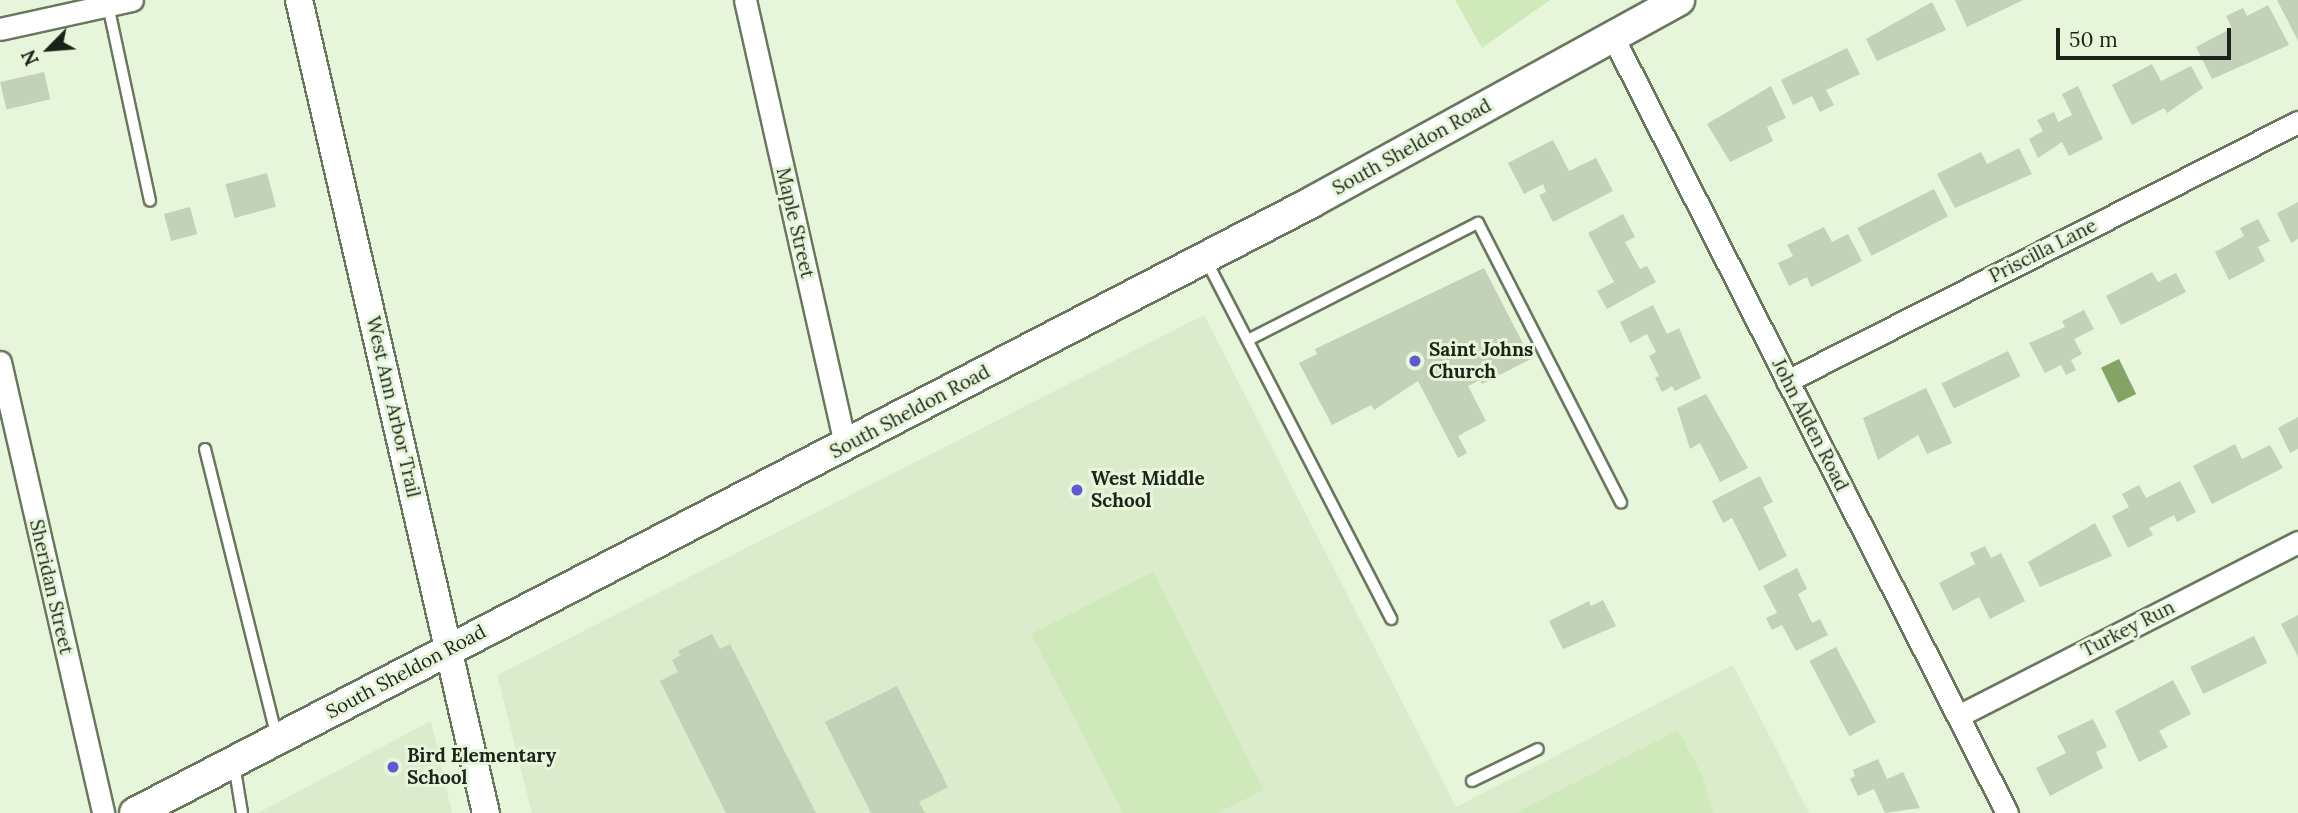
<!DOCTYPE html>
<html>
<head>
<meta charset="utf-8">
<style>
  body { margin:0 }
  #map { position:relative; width:2298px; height:813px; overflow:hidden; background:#e7f6db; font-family:Lora,serif }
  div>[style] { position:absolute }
  .built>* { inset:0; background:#daeccb }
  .green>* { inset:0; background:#d0e9ba }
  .water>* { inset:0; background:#83a464; transform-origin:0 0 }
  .building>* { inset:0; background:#c2d1b7; transform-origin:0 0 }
  .roads { filter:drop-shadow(2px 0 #6a775f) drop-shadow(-2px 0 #6a775f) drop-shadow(0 2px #6a775f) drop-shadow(0 -2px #6a775f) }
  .service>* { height:10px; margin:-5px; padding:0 5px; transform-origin:5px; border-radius:5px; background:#fff }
  .minor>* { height:21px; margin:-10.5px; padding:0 10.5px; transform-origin:10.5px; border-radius:10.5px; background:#fff }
  .tertiary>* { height:26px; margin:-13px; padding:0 13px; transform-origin:13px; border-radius:13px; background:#fff }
  .secondary>* { height:30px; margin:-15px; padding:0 15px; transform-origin:15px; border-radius:15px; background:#fff }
  .dots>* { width:19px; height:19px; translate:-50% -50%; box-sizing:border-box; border:4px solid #e7f6db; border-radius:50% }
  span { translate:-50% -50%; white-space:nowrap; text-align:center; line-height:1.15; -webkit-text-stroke:6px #e7f6db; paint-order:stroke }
  .street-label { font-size:19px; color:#1e2319 }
  .poi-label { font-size:19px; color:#1e2319; font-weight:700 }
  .left { translate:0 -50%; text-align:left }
  .north { position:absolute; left:14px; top:14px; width:70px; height:70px; -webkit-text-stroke:5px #e7f6db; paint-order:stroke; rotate:245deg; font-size:19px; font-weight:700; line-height:28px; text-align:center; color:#1e2319 }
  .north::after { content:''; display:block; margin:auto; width:24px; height:32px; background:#1e2319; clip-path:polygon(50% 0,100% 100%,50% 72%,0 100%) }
  .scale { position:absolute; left:2056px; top:28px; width:175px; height:32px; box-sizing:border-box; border:4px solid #1e2319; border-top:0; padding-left:9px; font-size:21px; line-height:24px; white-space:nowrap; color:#1e2319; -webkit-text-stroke:5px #e7f6db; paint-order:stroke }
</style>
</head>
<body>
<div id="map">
  <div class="built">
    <i style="clip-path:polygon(1204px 315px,1456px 807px,1733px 665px,1809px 813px,532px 813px,497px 675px)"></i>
    <i style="clip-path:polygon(431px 721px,452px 813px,258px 813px)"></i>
  </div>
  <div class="green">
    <i style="clip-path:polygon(1455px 0,1550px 0,1482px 48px)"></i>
    <i style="clip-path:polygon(1153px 572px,1264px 790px,1218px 813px,1123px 813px,1031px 634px)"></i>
    <i style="clip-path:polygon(1678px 730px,1702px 775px,1713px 813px,1515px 813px)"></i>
  </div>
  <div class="water">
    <i style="left:2119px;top:359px;width:39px;height:20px;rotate:64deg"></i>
  </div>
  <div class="building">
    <i style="clip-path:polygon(1955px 0,2023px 0,1967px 27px)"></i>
    <i style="clip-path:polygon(2277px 0,2298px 0,2298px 41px)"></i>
    <i style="clip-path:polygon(1932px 2px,1946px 30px,1877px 61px,1866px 39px)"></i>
    <i style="clip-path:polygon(2268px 5px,2289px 45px,2212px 79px,2196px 47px,2232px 28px,2226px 16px,2243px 8px,2247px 16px)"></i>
    <i style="clip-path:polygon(1847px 48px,1860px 74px,1826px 90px,1834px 105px,1820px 112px,1812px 96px,1793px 105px,1781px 80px)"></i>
    <i style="clip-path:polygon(2152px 64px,2161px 81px,2191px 66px,2203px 88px,2167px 113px,2164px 108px,2132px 125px,2112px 85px)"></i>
    <i style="left:44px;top:72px;width:28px;height:45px;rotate:77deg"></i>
    <i style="clip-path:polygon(1771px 86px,1786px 118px,1767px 127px,1773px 141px,1730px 162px,1707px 124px)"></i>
    <i style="clip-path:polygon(2078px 86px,2103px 139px,2069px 156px,2062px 142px,2038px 158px,2029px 139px,2043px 131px,2037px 120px,2054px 112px,2058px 122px,2072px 115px,2062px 94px)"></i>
    <i style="clip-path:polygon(1553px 140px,1569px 171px,1596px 158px,1613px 191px,1553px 222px,1539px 195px,1546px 192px,1543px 184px,1524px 194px,1508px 163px)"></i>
    <i style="clip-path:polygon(2019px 148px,2032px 174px,1955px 208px,1937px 174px,1981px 152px,1987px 164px)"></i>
    <i style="left:267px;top:173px;width:35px;height:43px;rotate:75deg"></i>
    <i style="left:1934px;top:189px;width:31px;height:86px;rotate:63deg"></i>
    <i style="clip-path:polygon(2298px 202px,2298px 239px,2291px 243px,2277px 213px)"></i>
    <i style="left:190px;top:207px;width:28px;height:27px;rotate:75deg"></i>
    <i style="clip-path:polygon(1623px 214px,1635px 237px,1625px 242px,1640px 269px,1647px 266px,1656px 282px,1607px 309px,1597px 291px,1614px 282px,1588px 233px)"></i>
    <i style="clip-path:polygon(2258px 219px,2270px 241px,2258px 247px,2265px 261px,2229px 280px,2215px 252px,2244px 236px,2240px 228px)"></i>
    <i style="clip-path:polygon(1824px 227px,1832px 242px,1848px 234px,1862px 261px,1811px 287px,1807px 277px,1789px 286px,1778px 263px,1793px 256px,1787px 245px)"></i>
    <i style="clip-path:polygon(1484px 268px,1531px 359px,1482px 384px,1480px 380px,1468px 386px,1486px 421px,1458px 436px,1467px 453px,1458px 458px,1418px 381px,1374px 410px,1371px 405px,1332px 425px,1299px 363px,1317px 354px,1315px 349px)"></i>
    <i style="clip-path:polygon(2152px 272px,2158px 282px,2176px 273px,2186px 292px,2121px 325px,2106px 296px)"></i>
    <i style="clip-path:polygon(1653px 305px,1667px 334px,1679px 328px,1701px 378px,1675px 391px,1672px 386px,1662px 392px,1655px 378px,1659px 376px,1649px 356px,1656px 352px,1647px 334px,1630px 343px,1620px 322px)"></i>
    <i style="clip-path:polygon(2084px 310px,2094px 329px,2074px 339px,2082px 354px,2071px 360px,2076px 370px,2066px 375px,2061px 365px,2045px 373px,2029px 343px,2065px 327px,2062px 321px)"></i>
    <i style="left:2008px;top:351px;width:28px;height:74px;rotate:64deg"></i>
    <i style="clip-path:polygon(1926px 388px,1952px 443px,1927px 454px,1918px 435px,1878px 460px,1863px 418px)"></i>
    <i style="clip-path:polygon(1706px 394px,1748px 468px,1720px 482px,1700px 443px,1690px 449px,1677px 408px)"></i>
    <i style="clip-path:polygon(2298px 417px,2298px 449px,2290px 453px,2278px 428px)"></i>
    <i style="clip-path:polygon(2235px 444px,2242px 459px,2270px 445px,2283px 468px,2212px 504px,2193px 466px)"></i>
    <i style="clip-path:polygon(1760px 476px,1773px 502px,1763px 507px,1787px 556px,1759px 571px,1732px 518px,1723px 523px,1712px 501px)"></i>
    <i style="clip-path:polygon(2180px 481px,2196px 512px,2177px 522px,2174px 515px,2149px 528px,2153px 535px,2128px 548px,2112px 516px,2129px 507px,2122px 494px,2139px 485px,2146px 498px)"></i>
    <i style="clip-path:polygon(2095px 523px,2112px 556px,2040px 587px,2028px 562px)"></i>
    <i style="clip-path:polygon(1985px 546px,1991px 558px,2001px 553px,2025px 601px,1990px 619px,1979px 597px,1953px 611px,1939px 583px,1975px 564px,1970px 553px)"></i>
    <i style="clip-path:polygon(1797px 568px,1807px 589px,1798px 594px,1812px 623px,1820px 619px,1828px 635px,1796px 651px,1782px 625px,1772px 630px,1766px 618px,1777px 613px,1763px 586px)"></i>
    <i style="clip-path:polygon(1603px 600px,1616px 626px,1563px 649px,1549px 621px,1589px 601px,1591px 606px)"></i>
    <i style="clip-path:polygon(2298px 615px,2298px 657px,2281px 624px)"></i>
    <i style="clip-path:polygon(712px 634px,720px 649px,730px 644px,816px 813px,726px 813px,660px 681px,678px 672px,672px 660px,681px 655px,678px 651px)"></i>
    <i style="left:2254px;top:636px;width:30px;height:71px;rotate:64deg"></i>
    <i style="left:1836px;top:647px;width:85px;height:30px;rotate:62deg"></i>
    <i style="clip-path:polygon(2173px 680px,2191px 714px,2159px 731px,2168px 747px,2139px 762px,2115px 711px)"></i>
    <i style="clip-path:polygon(897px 686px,948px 787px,919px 802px,925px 813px,871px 813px,825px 722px)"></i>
    <i style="clip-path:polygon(2093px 719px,2107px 747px,2096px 752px,2103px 768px,2050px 796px,2036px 768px,2066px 753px,2057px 736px)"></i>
    <i style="clip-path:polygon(1878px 759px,1887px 779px,1903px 772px,1920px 808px,1885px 813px,1874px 789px,1858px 796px,1850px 779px,1855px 776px,1853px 770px)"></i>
  </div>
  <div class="roads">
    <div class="service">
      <i style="left:108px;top:5px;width:200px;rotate:77.9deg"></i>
      <i style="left:1206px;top:260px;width:404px;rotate:62.7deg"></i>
      <i style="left:1248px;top:340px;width:258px;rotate:-27deg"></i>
      <i style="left:1478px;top:223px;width:314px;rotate:62.9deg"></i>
      <i style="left:205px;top:449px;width:298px;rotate:76deg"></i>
      <i style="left:234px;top:764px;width:50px;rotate:80.7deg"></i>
      <i style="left:1472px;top:781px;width:73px;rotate:-25.9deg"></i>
    </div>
    <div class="minor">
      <i style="left:745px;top:0;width:456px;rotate:77.3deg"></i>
      <i style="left:0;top:29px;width:135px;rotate:-12.4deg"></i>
      <i style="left:1613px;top:37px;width:870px;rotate:63.08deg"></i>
      <i style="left:0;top:362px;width:463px;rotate:77.1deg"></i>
      <i style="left:1787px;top:381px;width:573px;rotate:-26.88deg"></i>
      <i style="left:1958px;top:716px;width:382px;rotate:-27.1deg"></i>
    </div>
    <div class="tertiary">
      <i style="left:299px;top:0;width:834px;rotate:77.05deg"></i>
    </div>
    <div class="secondary">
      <i style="left:135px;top:813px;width:1326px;rotate:-27.43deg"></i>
      <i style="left:1312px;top:202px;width:419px;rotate:-28.8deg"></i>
    </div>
  </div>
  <div class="dots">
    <i style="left:1415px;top:361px;background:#605ad2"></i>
    <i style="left:1077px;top:490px;background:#605ad2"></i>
    <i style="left:393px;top:767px;background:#605ad2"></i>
  </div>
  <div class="street-label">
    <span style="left:1412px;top:147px;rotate:-29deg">South Sheldon Road</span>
    <span style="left:795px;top:223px;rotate:77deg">Maple Street</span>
    <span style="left:2043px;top:251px;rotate:-27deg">Priscilla Lane</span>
    <span style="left:393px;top:407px;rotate:77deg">West Ann Arbor Trail</span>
    <span style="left:910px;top:412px;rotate:-28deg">South Sheldon Road</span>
    <span style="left:1810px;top:425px;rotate:63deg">John Alden Road</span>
    <span style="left:51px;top:587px;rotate:77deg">Sheridan Street</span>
    <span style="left:2128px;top:629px;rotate:-27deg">Turkey Run</span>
    <span style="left:406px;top:672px;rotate:-28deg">South Sheldon Road</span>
  </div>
  <div class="poi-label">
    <span class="left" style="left:1429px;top:361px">Saint Johns<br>Church</span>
    <span class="left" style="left:1091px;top:490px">West Middle<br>School</span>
    <span class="left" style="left:407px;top:767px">Bird Elementary<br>School</span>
  </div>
  <div class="north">N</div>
  <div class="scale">50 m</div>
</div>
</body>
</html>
